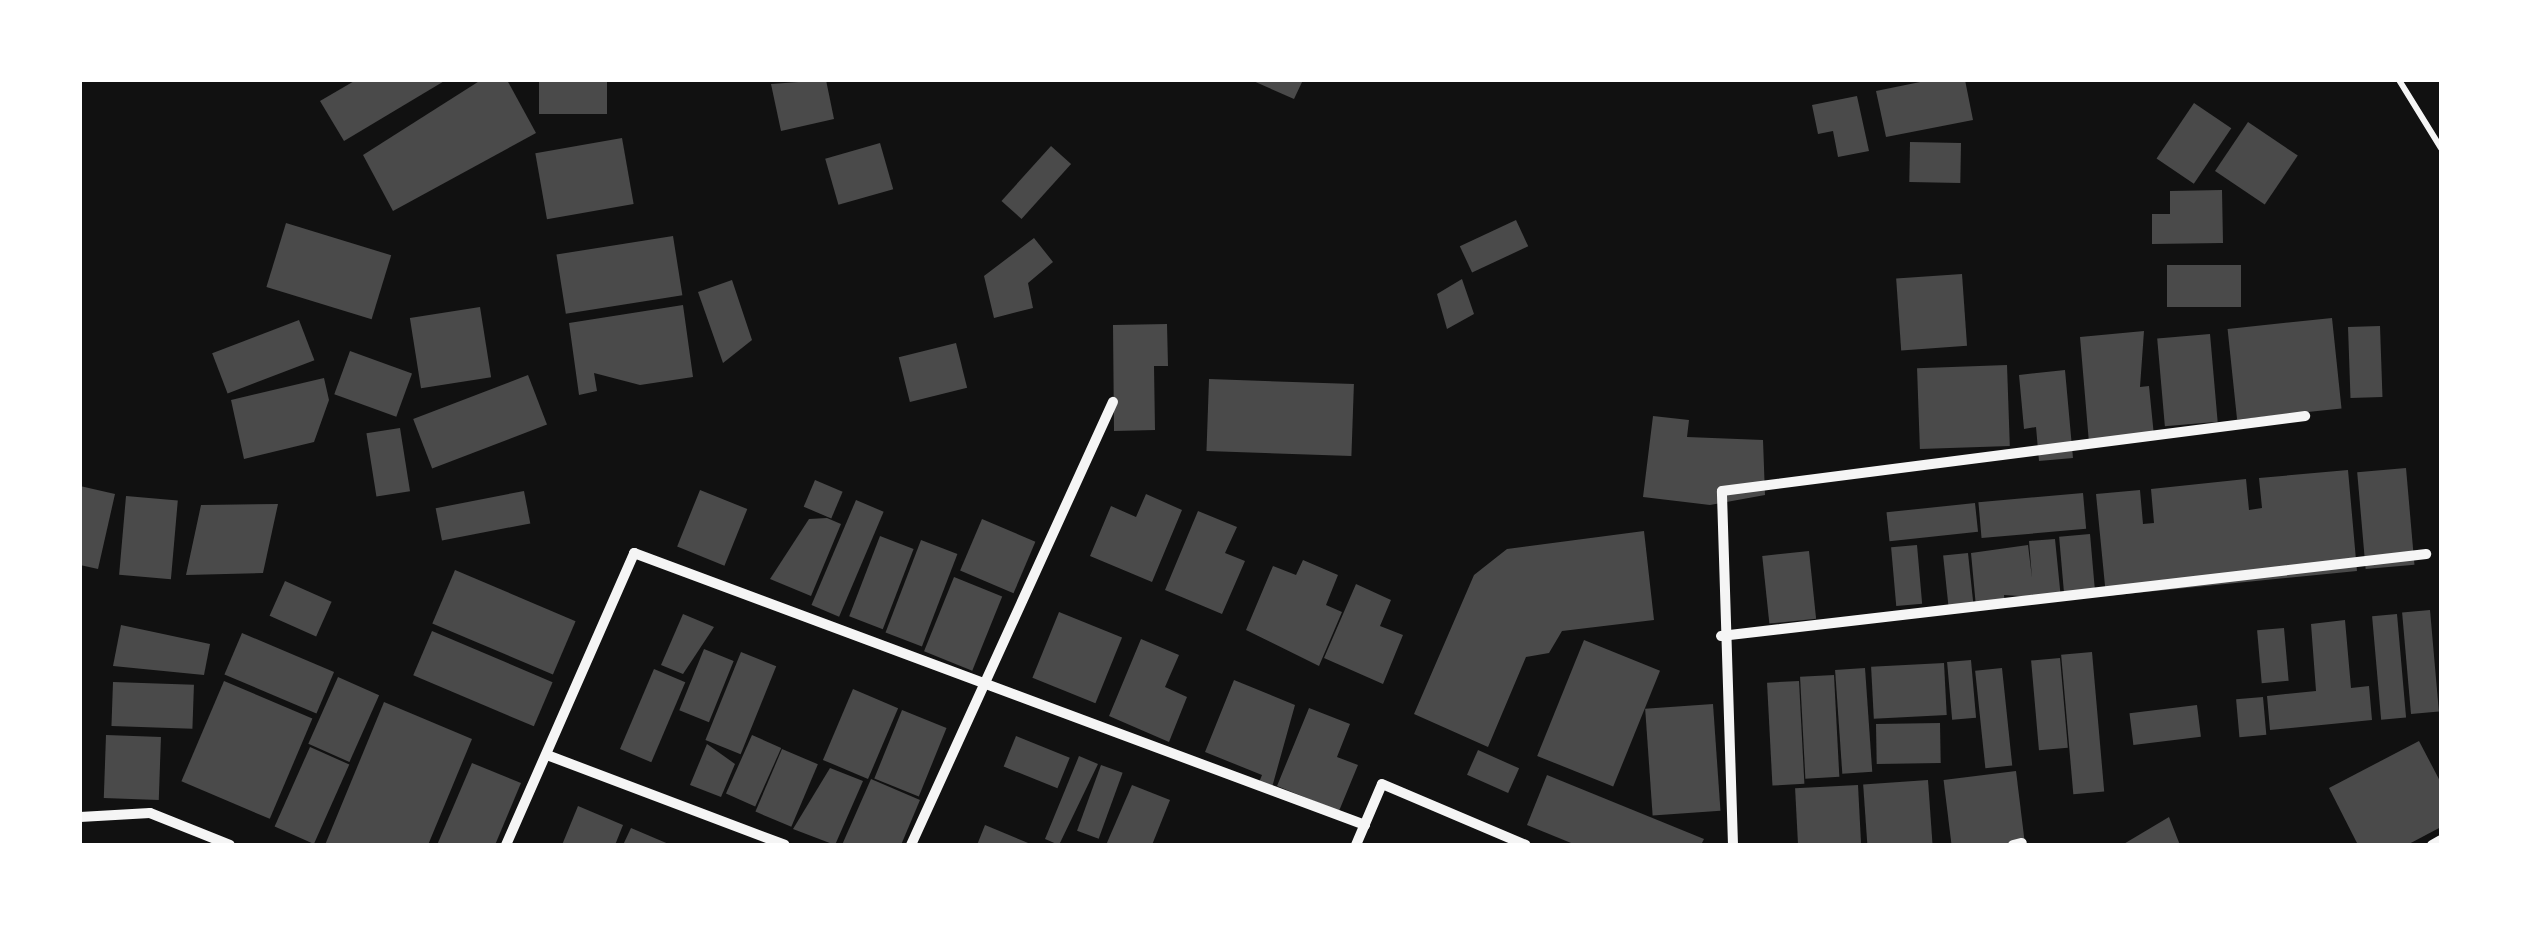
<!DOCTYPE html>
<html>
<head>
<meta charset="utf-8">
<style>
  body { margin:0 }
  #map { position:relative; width:2521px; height:925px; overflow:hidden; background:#111; font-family:"Fira Sans",sans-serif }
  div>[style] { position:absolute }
  .building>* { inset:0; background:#4a4a4a; transform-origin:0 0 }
  .path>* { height:6px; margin:-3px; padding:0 3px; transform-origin:3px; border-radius:3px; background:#f5f5f5 }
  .minor>* { height:10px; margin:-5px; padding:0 5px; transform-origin:5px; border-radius:5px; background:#f5f5f5 }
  span { translate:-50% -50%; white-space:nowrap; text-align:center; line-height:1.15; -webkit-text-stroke:9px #fff; paint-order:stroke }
  .frame { position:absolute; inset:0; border:82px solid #fff; pointer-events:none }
</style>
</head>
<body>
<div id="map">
  <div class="building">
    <i style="clip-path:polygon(356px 80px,446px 80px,344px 141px,320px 101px)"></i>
    <i style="clip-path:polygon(481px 80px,507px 80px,536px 133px,393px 211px,363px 155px)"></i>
    <i style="left:539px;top:80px;width:68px;height:34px"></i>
    <i style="clip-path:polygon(826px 80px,834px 119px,781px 131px,771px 84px)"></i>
    <i style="clip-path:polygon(1251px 80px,1303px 80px,1294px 99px)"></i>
    <i style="clip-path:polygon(1930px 80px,1965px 80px,1973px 120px,1886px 137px,1876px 91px)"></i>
    <i style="clip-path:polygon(1857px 96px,1869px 151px,1838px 157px,1833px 131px,1818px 134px,1812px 105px)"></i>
    <i style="left:2194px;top:103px;width:45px;height:67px;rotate:34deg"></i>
    <i style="left:2248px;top:122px;width:60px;height:59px;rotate:34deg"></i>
    <i style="left:622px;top:138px;width:67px;height:88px;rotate:80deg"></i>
    <i style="left:1910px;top:142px;width:51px;height:40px;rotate:1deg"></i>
    <i style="left:880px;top:143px;width:48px;height:57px;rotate:74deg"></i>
    <i style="left:1051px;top:146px;width:27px;height:74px;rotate:42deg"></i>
    <i style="clip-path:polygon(2222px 190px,2223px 243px,2152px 244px,2152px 214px,2170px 214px,2170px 191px)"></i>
    <i style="left:1516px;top:220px;width:29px;height:62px;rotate:65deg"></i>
    <i style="left:286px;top:223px;width:110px;height:67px;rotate:17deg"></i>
    <i style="left:673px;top:236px;width:60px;height:118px;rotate:81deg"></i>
    <i style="clip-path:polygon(1034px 238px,1053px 262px,1028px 283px,1033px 308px,994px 318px,984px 276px)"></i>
    <i style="left:2167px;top:265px;width:74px;height:42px"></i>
    <i style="left:1962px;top:274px;width:72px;height:66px;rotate:86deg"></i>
    <i style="clip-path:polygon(1462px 279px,1474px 314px,1447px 329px,1437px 294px)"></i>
    <i style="clip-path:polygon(732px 280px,752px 340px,723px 363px,698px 292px)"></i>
    <i style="clip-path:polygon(683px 305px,693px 377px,640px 385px,594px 373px,597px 391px,579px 395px,569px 323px)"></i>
    <i style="left:480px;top:307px;width:71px;height:71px;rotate:81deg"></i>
    <i style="left:2332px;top:318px;width:91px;height:105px;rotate:84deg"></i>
    <i style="left:299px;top:320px;width:43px;height:93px;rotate:69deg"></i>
    <i style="clip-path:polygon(1167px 324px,1168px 366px,1154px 366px,1155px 430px,1114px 431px,1113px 325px)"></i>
    <i style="left:2380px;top:326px;width:71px;height:32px;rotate:88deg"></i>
    <i style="clip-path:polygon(2144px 331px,2140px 387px,2149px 386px,2154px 436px,2089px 443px,2080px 337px)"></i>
    <i style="left:2210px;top:334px;width:88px;height:53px;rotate:85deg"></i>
    <i style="left:956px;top:343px;width:46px;height:59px;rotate:76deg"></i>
    <i style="left:350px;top:351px;width:66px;height:46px;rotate:20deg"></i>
    <i style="left:2007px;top:365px;width:81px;height:90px;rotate:88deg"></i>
    <i style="clip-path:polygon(2065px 370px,2073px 458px,2039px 461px,2036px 427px,2024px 429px,2019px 375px)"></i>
    <i style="left:528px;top:375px;width:53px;height:123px;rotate:69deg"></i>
    <i style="clip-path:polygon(324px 378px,329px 400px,314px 442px,244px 459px,231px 400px)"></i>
    <i style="left:1209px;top:379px;width:145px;height:72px;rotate:2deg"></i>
    <i style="clip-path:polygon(1653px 416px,1689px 420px,1687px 437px,1763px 440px,1765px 495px,1710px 505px,1643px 497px)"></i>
    <i style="left:400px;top:428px;width:64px;height:34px;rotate:81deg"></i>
    <i style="left:2406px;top:468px;width:97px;height:49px;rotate:85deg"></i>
    <i style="clip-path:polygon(2348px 470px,2357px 571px,2106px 596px,2096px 494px,2140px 490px,2143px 524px,2154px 523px,2151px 489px,2246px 479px,2249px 510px,2262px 508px,2259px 478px)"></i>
    <i style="left:815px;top:480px;width:30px;height:29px;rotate:23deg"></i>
    <i style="clip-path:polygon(80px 486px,115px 494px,98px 569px,80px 565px)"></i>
    <i style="left:700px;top:490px;width:51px;height:61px;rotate:22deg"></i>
    <i style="left:524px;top:491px;width:33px;height:90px;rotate:79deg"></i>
    <i style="left:2083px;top:493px;width:36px;height:105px;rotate:85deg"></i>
    <i style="clip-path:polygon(1146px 494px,1182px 510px,1152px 582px,1090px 556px,1111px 506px,1136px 517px)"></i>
    <i style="left:126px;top:496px;width:52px;height:79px;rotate:5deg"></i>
    <i style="left:856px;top:500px;width:30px;height:114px;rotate:23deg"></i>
    <i style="left:1975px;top:503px;width:29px;height:89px;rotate:84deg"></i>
    <i style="clip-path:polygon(278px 504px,263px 573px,186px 575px,201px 505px)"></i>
    <i style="clip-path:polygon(1198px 511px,1237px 527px,1225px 553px,1245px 561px,1222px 614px,1165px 590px)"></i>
    <i style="clip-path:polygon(827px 518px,841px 524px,811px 596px,770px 579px,809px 519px)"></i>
    <i style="left:982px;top:519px;width:58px;height:56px;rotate:23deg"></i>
    <i style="clip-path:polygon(1644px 531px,1654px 620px,1562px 631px,1549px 653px,1526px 657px,1488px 747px,1414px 714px,1474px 575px,1507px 549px)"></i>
    <i style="left:2090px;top:534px;width:57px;height:31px;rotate:85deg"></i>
    <i style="left:880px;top:536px;width:36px;height:86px;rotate:21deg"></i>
    <i style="clip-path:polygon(2055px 539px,2061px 599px,2004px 595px,2005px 604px,1976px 607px,1971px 553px,2028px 545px,2032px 578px,2029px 541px)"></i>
    <i style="left:921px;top:540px;width:39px;height:99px;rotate:21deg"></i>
    <i style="left:1917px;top:545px;width:59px;height:26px;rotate:85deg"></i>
    <i style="left:1809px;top:551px;width:68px;height:47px;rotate:84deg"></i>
    <i style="left:1968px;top:553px;width:58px;height:25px;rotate:84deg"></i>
    <i style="clip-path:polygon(1303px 560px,1338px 575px,1326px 605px,1342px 612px,1319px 666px,1246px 630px,1273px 566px,1296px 575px)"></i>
    <i style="left:455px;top:570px;width:131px;height:58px;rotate:23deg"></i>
    <i style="left:954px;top:577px;width:52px;height:80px;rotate:22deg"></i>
    <i style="left:285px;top:581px;width:51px;height:38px;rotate:24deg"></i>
    <i style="clip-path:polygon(1356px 584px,1391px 600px,1380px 626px,1403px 635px,1383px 684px,1324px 658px)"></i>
    <i style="left:2430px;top:610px;width:102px;height:28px;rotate:85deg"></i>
    <i style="left:1059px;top:612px;width:68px;height:71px;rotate:22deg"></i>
    <i style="clip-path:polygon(683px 614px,714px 627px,683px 674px,661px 665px)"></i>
    <i style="left:2397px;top:614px;width:104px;height:25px;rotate:85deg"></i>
    <i style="clip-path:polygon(2345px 620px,2351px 688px,2369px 686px,2372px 720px,2270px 730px,2267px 696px,2316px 691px,2311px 624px)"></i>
    <i style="clip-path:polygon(121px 625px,210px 644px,204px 675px,113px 666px)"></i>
    <i style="left:2284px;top:628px;width:53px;height:27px;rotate:85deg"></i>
    <i style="left:432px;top:631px;width:131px;height:48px;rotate:23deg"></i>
    <i style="left:242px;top:633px;width:100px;height:45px;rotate:23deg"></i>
    <i style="clip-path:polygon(1141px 639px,1179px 655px,1165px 687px,1187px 697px,1169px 742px,1109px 716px)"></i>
    <i style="left:1584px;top:640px;width:82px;height:125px;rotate:22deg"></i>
    <i style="left:704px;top:649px;width:32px;height:66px;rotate:22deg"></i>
    <i style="left:741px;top:652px;width:38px;height:95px;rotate:22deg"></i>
    <i style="left:2092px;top:652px;width:140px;height:31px;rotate:85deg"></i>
    <i style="left:2060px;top:658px;width:90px;height:29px;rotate:85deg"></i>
    <i style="left:1971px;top:660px;width:58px;height:24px;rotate:85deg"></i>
    <i style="left:1944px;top:663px;width:52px;height:73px;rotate:87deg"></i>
    <i style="left:1865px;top:668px;width:104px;height:30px;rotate:86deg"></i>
    <i style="left:2002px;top:668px;width:98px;height:27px;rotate:84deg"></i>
    <i style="left:654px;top:669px;width:34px;height:87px;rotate:23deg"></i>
    <i style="left:1834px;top:675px;width:102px;height:34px;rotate:87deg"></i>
    <i style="left:338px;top:677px;width:45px;height:73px;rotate:24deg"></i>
    <i style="clip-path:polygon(1234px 680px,1295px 705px,1271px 791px,1258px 785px,1262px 775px,1205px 752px)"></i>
    <i style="left:224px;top:681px;width:96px;height:109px;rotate:23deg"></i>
    <i style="left:1799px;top:681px;width:103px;height:32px;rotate:87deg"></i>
    <i style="left:113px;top:682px;width:81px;height:44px;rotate:2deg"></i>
    <i style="left:853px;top:689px;width:49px;height:77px;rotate:23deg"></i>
    <i style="left:2263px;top:697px;width:38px;height:27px;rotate:85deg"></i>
    <i style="clip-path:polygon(384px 702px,472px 739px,428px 845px,325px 845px)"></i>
    <i style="left:1713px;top:704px;width:107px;height:68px;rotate:86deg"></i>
    <i style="left:2197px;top:705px;width:32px;height:68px;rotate:83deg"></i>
    <i style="clip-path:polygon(1309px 708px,1350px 724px,1337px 757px,1358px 765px,1339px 811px,1277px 786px)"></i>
    <i style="left:902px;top:710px;width:48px;height:74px;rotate:22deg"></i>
    <i style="left:1940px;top:723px;width:40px;height:64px;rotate:89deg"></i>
    <i style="left:106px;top:735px;width:55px;height:63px;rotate:2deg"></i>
    <i style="left:752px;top:735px;width:32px;height:64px;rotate:24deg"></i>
    <i style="left:1016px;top:736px;width:58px;height:33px;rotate:22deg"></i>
    <i style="clip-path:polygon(2419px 741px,2441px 783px,2441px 827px,2407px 845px,2358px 845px,2329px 788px)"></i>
    <i style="clip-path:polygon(707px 744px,735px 764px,721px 797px,690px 785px)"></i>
    <i style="left:310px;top:747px;width:43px;height:87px;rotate:24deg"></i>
    <i style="left:782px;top:749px;width:39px;height:68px;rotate:23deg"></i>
    <i style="left:1478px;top:750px;width:45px;height:27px;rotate:24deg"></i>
    <i style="clip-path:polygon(1079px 756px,1098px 764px,1059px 845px,1045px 839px)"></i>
    <i style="clip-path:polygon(472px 763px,521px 783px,495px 845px,437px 845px)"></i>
    <i style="left:1101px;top:765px;width:23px;height:70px;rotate:20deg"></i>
    <i style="clip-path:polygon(830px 768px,863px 781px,835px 845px,793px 829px)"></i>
    <i style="left:2016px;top:771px;width:75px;height:73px;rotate:83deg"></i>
    <i style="clip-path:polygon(1547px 775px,1704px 839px,1701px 845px,1576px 845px,1527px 825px)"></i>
    <i style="clip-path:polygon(871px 779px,920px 800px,901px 845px,842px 845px)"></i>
    <i style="left:1928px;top:780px;width:65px;height:65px;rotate:86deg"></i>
    <i style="clip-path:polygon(1132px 785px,1170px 800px,1152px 845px,1106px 845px)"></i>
    <i style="left:1858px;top:785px;width:60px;height:63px;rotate:87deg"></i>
    <i style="clip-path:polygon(578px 806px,623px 825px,615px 845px,562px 845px)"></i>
    <i style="clip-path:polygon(2169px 817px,2180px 845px,2122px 845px)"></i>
    <i style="clip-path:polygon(985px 825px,1033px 845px,977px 845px)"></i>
    <i style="clip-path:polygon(631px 828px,671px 845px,623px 845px)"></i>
  </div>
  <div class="path">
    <i style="left:2399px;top:80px;width:80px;rotate:58.3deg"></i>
  </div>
  <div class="minor">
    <i style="left:1721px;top:636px;width:710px;rotate:-6.63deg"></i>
    <i style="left:547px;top:755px;width:254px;rotate:20.7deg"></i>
    <i style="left:80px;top:817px;width:70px;rotate:-3.3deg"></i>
    <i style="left:150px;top:813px;width:86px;rotate:21.8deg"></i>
    <i style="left:506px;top:845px;width:319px;rotate:-66.3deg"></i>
    <i style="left:634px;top:553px;width:780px;rotate:20.41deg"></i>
    <i style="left:911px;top:845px;width:487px;rotate:-65.5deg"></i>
    <i style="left:1356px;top:845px;width:66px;rotate:-66.9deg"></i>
    <i style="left:1382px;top:784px;width:156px;rotate:23deg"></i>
    <i style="left:1733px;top:845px;width:354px;rotate:-91.8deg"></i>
    <i style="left:1722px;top:491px;width:588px;rotate:-7.33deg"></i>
    <i style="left:2013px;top:845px;width:9px;rotate:-13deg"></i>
    <i style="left:2432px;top:845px;width:10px;rotate:-29deg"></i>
  </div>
  <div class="frame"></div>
</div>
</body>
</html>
